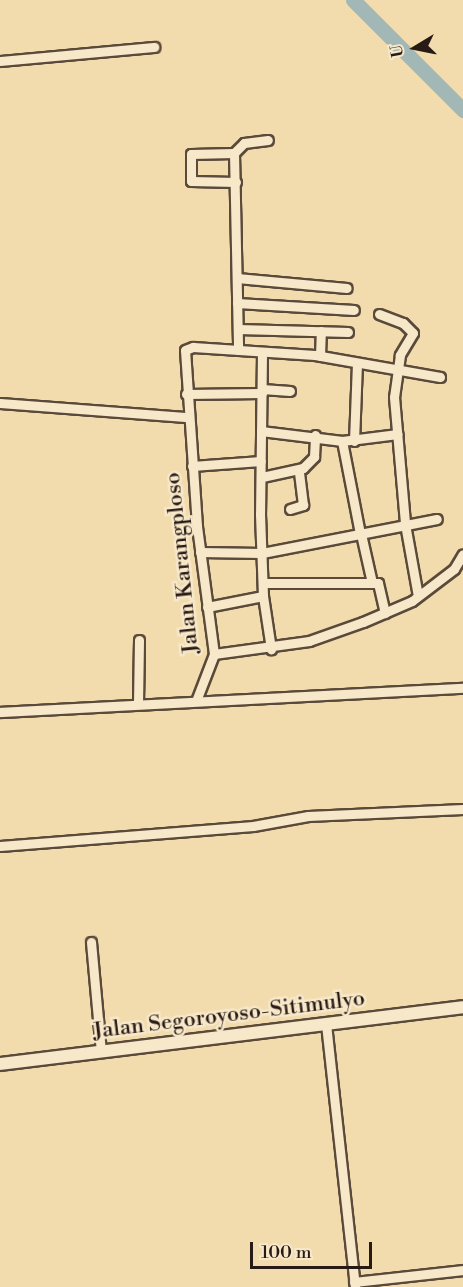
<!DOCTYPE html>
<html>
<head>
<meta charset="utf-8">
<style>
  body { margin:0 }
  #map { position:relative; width:463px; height:1287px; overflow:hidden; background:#f2dcad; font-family:"Libre Bodoni",serif }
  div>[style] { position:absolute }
  .river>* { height:15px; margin:-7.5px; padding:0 7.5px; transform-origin:7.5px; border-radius:7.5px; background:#a1b8b7 }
  .roads { filter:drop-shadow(2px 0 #5a4a3a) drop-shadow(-2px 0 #5a4a3a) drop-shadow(0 2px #5a4a3a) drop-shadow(0 -2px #5a4a3a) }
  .minor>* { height:9px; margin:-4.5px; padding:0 4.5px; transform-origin:4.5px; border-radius:4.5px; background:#f7e8ca }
  .secondary>* { height:12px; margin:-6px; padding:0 6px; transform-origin:6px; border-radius:6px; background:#f7e8ca }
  span { translate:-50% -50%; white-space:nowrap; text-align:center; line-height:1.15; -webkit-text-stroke:5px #f7e8ca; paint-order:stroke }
  .street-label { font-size:22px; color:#281a14 }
  .north { position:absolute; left:385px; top:18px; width:60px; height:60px; -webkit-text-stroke:4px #f7e8ca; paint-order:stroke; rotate:260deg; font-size:16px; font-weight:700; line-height:24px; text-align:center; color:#281a14 }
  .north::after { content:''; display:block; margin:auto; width:21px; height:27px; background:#281a14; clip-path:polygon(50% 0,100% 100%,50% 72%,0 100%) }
  .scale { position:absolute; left:250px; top:1242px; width:122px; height:27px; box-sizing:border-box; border:3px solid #281a14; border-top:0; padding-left:8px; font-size:18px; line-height:21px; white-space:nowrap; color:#281a14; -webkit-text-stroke:4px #f7e8ca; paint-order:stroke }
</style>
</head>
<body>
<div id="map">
  <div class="river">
    <i style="left:353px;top:0;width:156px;rotate:45deg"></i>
  </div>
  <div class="roads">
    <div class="minor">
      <i style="left:0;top:61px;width:155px;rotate:-5.2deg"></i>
      <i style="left:234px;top:153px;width:197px;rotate:88.8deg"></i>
      <i style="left:236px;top:182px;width:45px;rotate:-178.7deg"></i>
      <i style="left:191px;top:181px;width:27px;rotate:-90deg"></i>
      <i style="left:191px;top:154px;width:43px;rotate:-1.3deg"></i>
      <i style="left:234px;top:153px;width:14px;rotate:-45deg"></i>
      <i style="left:244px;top:143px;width:24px;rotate:-7deg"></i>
      <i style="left:237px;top:278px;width:110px;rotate:5.2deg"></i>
      <i style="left:237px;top:303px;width:117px;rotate:3.4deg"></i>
      <i style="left:379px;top:314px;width:26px;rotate:21deg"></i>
      <i style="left:403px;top:323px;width:14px;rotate:45deg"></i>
      <i style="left:413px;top:333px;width:26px;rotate:121deg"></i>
      <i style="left:400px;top:355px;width:42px;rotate:98.1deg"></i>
      <i style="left:394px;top:397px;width:127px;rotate:85deg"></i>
      <i style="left:405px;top:524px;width:73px;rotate:79.8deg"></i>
      <i style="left:238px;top:329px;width:110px;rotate:1.6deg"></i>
      <i style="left:262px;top:353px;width:161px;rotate:90.7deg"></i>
      <i style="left:260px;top:514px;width:82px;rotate:87.9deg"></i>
      <i style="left:263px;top:596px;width:54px;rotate:81.4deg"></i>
      <i style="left:320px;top:356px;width:25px;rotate:-88deg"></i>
      <i style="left:262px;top:389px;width:28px;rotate:4deg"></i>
      <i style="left:186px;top:394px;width:76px;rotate:-0.8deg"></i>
      <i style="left:0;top:403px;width:189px;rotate:4.3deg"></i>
      <i style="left:261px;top:431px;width:82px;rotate:7deg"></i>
      <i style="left:342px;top:441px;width:56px;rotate:-7.1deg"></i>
      <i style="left:342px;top:441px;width:95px;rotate:79deg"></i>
      <i style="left:354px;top:441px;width:77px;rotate:-87.8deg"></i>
      <i style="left:192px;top:466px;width:69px;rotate:-4.1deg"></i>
      <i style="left:262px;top:477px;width:42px;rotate:-12.4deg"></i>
      <i style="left:303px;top:468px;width:16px;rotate:-45deg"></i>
      <i style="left:314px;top:457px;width:22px;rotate:-87deg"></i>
      <i style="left:290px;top:509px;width:14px;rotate:-17deg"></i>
      <i style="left:303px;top:505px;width:35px;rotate:-97deg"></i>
      <i style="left:361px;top:534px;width:50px;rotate:77.3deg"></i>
      <i style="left:200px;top:552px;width:62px;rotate:0.9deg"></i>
      <i style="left:262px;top:553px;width:178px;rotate:-11deg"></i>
      <i style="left:263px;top:583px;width:115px"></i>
      <i style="left:378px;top:583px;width:31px;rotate:77deg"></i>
      <i style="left:207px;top:607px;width:57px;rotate:-11.1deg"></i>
      <i style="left:214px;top:654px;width:96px;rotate:-7.8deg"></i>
      <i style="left:309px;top:641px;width:57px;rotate:-19.4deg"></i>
      <i style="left:363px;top:622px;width:53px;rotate:-23.2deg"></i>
      <i style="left:412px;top:601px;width:53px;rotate:-37.3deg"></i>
      <i style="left:454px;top:569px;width:17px;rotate:-59deg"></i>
      <i style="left:196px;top:701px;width:50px;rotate:-69deg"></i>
      <i style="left:214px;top:654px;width:129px;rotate:-97.6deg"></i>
      <i style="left:197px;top:526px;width:176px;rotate:-93.9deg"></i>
      <i style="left:185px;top:350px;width:9px;rotate:-21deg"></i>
      <i style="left:193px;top:347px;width:122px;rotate:3.8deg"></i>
      <i style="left:315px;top:355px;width:127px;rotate:10deg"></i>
      <i style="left:138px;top:704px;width:64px;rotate:-89.1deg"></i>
      <i style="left:0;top:712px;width:464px;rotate:-3deg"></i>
      <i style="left:0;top:846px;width:254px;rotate:-4.5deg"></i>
      <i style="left:253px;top:826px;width:56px;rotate:-10.3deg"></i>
      <i style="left:308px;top:816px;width:155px;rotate:-2.6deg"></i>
      <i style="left:91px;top:942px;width:109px;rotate:84.8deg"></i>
      <i style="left:326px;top:1024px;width:265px;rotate:83.7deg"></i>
      <i style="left:354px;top:1282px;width:110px;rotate:-6.3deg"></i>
    </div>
    <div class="secondary">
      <i style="left:0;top:1064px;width:466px;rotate:-7deg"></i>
    </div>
  </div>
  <div class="street-label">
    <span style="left:182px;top:563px;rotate:-96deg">Jalan Karangploso</span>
    <span style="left:229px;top:1015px;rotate:-7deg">Jalan Segoroyoso-Sitimulyo</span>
  </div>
  <div class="north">U</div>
  <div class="scale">100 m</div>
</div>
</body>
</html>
